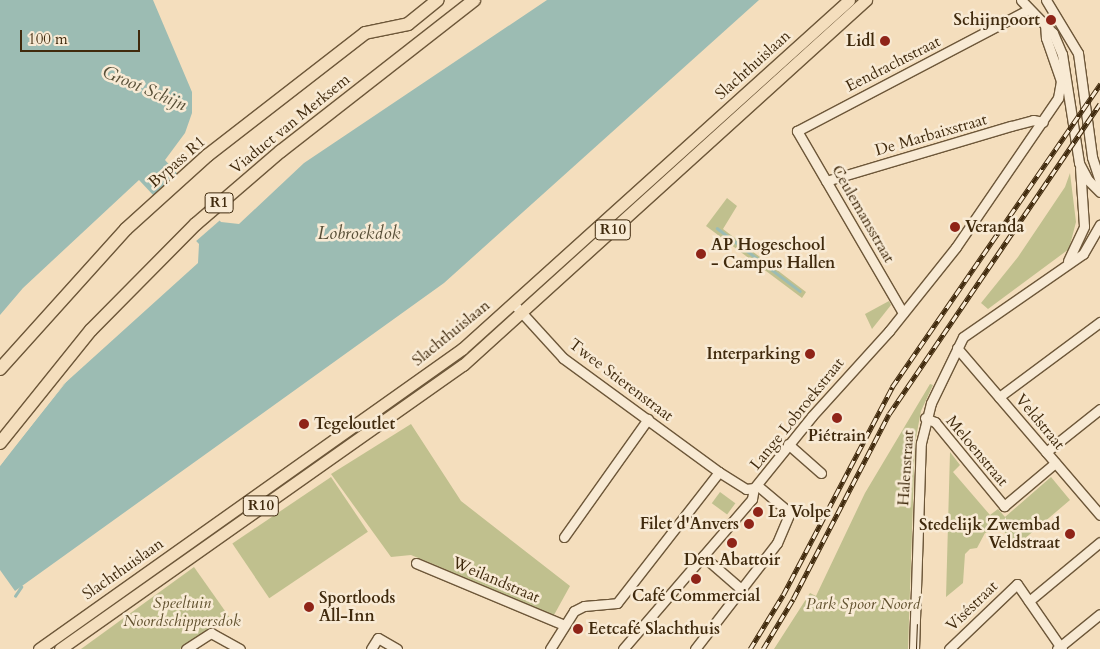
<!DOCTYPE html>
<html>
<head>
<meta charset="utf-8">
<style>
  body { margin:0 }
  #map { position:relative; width:1100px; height:649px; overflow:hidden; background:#f4debd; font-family:Cardo,serif }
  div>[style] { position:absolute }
  .green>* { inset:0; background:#c0c08e; transform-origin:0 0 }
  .water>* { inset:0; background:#9cbcb3 }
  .pier>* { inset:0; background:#f4debd; transform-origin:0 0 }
  .stream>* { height:2.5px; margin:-1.25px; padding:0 1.25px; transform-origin:1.25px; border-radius:1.25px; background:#9cbcb3 }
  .roads { filter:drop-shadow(1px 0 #6d5739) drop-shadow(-1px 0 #6d5739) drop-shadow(0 1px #6d5739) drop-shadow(0 -1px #6d5739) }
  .minor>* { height:9px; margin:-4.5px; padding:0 4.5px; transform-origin:4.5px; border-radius:4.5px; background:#f8ead4 }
  .major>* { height:11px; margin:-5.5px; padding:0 5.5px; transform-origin:5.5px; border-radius:5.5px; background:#f4debd }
  .highway>* { height:12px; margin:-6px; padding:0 6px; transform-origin:6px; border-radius:6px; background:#f4debd }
  .tram>* { height:1px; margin:-0.5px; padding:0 0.5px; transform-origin:0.5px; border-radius:0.5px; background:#402a0d }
  .rail>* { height:4.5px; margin-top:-2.25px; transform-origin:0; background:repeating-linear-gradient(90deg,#f8ead4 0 8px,#402a0d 0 16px); box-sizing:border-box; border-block:1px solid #402a0d }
  .dots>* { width:14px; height:14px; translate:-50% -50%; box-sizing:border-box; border:2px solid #f8ead4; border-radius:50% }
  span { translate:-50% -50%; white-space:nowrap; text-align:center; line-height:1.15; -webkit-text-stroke:5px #f8ead4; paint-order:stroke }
  .shield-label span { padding:1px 4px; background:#f8ead4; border:1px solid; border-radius:4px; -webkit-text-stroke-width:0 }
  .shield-label { font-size:15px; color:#402a0d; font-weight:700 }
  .poi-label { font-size:16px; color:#402a0d; font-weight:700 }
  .right { translate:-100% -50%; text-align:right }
  .left { translate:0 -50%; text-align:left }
  .street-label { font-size:16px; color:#402a0d }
  .park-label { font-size:16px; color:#60502d; font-style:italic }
  .water-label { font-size:18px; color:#574e36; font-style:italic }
  .scale { position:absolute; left:20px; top:30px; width:120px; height:22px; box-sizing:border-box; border:2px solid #402a0d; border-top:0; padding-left:6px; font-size:15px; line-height:18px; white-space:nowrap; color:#402a0d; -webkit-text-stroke:4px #f8ead4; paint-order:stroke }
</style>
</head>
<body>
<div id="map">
  <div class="green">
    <i style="clip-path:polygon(1070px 173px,1076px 222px,1069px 249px,988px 309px,981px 303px,1018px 257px,1065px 187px)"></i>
    <i style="clip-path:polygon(727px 198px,737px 206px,723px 229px,806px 292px,802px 298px,706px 226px)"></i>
    <i style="clip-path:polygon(889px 301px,891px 305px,872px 329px,865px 314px)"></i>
    <i style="clip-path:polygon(930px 384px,933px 385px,921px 411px,915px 443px,908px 649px,774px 649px,810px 593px,816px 596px,865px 493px)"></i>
    <i style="clip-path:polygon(411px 424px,461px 501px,570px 586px,554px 615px,411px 555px,391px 557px,331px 474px)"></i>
    <i style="clip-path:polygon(950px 452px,960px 465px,953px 472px,990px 515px,998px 509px,1005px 517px,1051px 477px,1070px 500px,1016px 546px,1002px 529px,985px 533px,977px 548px,970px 549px,965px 554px,963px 583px,946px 597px)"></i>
    <i style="left:331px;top:477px;width:66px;height:119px;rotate:56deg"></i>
    <i style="left:720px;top:492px;width:19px;height:14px;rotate:36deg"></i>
    <i style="clip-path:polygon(194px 567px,230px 618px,180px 649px,81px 649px)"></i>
  </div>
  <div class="water">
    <i style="clip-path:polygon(0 0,153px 0,192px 92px,192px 113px,185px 133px,165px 160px,221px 222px,239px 224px,304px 163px,547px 0,759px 0,444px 283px,15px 591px,0 570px,0 466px,64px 384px,198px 263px,199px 244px,139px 180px,23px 288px,0 315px)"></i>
  </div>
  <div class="pier">
    <i style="left:187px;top:180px;width:52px;height:38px;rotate:49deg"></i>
    <i style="clip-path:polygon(75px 371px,8px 455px,0 466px,6px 453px)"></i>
  </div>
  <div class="stream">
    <i style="left:717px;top:228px;width:104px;rotate:37.2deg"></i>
    <i style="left:15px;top:596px;width:11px;rotate:-56deg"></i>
  </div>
  <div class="roads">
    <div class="minor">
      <i style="left:1021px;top:0;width:46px;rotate:45.9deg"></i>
      <i style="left:1053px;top:33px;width:23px;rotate:67deg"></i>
      <i style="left:1062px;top:54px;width:110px;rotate:81.1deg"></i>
      <i style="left:1079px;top:163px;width:19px;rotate:62deg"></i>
      <i style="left:1088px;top:180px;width:17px;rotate:45deg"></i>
      <i style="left:1046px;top:0;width:62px;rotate:58.9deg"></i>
      <i style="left:1078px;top:53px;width:105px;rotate:82.3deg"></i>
      <i style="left:1092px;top:157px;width:26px;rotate:72deg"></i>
      <i style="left:826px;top:181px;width:193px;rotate:-16.6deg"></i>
      <i style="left:1011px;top:126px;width:23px;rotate:-15deg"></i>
      <i style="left:1033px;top:120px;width:10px;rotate:11deg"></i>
      <i style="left:1068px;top:261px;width:38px;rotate:-65deg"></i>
      <i style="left:1084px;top:226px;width:58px;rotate:-93.9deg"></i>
      <i style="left:513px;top:303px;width:74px;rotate:47.7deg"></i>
      <i style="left:563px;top:358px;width:193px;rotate:36.2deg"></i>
      <i style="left:719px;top:472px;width:32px;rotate:32deg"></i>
      <i style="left:746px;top:489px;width:8px;rotate:-7deg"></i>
      <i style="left:754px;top:488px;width:92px;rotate:-51.1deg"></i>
      <i style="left:812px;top:416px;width:115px;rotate:-47.8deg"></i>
      <i style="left:889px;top:331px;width:107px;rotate:-51.4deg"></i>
      <i style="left:956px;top:247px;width:181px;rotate:-55.6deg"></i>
      <i style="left:1058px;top:98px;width:17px;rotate:-80deg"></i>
      <i style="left:1061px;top:81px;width:46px;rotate:-109.2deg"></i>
      <i style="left:1046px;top:38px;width:15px;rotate:-94deg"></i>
      <i style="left:903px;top:313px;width:211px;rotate:-120.2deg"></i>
      <i style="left:797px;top:131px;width:262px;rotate:-27.7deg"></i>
      <i style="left:957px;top:348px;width:220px;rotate:49.4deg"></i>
      <i style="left:999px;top:397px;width:126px;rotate:-36.6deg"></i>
      <i style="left:925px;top:418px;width:11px;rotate:22deg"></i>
      <i style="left:935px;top:422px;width:109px;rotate:50.6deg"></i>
      <i style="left:1004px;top:506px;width:67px;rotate:-40.1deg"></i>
      <i style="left:788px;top:444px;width:44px;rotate:41.3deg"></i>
      <i style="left:1046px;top:452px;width:69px;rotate:-38.5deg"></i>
      <i style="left:564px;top:537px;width:145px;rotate:-54.6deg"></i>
      <i style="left:703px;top:556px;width:50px;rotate:41deg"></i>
      <i style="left:416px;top:563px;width:160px;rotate:22.7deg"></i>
      <i style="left:1029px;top:601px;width:92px;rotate:-39.7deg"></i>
      <i style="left:186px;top:649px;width:30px;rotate:-33deg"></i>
      <i style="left:211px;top:633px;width:33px;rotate:29deg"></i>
      <i style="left:371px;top:649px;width:13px;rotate:-58deg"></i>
      <i style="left:378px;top:638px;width:22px;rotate:30deg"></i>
      <i style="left:550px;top:649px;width:45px;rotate:-57.7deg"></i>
      <i style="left:574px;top:611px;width:11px;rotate:-27deg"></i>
      <i style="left:584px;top:606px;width:33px;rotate:-5deg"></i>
      <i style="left:617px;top:603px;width:166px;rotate:-52.1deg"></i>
      <i style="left:623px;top:649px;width:198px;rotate:-49.3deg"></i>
      <i style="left:752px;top:499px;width:11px;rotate:-80deg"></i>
      <i style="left:695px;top:649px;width:134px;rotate:-52.3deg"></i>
      <i style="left:777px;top:543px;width:33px;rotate:-67deg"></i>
      <i style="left:790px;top:513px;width:42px;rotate:-139.8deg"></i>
      <i style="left:914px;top:649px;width:206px;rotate:-88.1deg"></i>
      <i style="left:921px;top:443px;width:41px;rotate:-76deg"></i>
      <i style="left:931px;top:403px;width:73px;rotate:-64.1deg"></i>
      <i style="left:963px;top:337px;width:146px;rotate:-34.7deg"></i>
      <i style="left:1083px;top:254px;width:34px;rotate:-60deg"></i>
      <i style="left:949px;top:649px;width:94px;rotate:-43.7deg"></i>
      <i style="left:1017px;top:584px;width:79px;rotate:55.3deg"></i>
      <i style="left:1057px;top:649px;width:55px;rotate:-39.1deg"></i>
    </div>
    <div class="major">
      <i style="left:39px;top:649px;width:519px;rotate:-35.35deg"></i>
      <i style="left:462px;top:349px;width:521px;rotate:-42.04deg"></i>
      <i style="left:60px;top:649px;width:493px;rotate:-35.2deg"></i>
      <i style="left:463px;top:365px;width:544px;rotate:-42.17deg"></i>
    </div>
    <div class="highway">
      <i style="left:0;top:369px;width:188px;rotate:-48deg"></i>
      <i style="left:126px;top:229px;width:110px;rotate:-42.1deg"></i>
      <i style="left:208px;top:155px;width:199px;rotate:-37.8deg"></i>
      <i style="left:365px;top:33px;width:44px;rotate:-11.8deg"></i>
      <i style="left:408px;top:24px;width:38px;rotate:-39deg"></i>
      <i style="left:0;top:443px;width:145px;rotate:-51.2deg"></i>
      <i style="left:91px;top:330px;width:149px;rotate:-45.3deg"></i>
      <i style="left:196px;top:224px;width:112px;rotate:-40.7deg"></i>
      <i style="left:281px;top:151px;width:245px;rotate:-38deg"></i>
    </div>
  </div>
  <div class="tram">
    <i style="left:916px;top:649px;width:25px;rotate:-88deg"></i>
  </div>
  <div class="rail">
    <i style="left:750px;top:649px;width:63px;rotate:-58.6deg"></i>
    <i style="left:783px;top:595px;width:235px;rotate:-62.3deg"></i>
    <i style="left:892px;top:387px;width:368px;rotate:-55.5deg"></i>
    <i style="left:763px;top:649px;width:58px;rotate:-59deg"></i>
    <i style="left:793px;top:599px;width:208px;rotate:-62.6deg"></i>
    <i style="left:889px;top:414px;width:375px;rotate:-55.8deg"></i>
  </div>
  <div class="dots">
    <i style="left:1051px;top:20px;background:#8f2418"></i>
    <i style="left:885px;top:41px;background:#8f2418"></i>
    <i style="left:955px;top:227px;background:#8f2418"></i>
    <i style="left:701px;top:254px;background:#8f2418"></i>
    <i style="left:810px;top:354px;background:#8f2418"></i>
    <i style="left:837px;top:418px;background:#8f2418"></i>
    <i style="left:304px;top:424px;background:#8f2418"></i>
    <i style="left:758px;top:512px;background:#8f2418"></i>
    <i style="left:749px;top:524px;background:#8f2418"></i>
    <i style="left:1070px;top:534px;background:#8f2418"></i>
    <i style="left:732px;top:543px;background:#8f2418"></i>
    <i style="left:696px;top:579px;background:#8f2418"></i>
    <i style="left:309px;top:607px;background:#8f2418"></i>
    <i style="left:578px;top:629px;background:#8f2418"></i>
  </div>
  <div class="shield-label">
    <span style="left:219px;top:203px">R1</span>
    <span style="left:613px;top:230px">R10</span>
    <span style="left:261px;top:506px">R10</span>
  </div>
  <div class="poi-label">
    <span class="right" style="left:1040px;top:20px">Schijnpoort</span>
    <span class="right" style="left:875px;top:41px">Lidl</span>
    <span class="left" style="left:965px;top:227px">Veranda</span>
    <span class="left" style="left:711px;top:254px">AP Hogeschool<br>- Campus Hallen</span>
    <span class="right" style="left:800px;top:354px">Interparking</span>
    <span class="left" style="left:314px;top:424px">Tegeloutlet</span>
    <span style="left:837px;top:436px">Piétrain</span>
    <span class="left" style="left:768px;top:512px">La Volpe</span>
    <span class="right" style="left:739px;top:524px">Filet d'Anvers</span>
    <span class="right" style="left:1060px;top:534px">Stedelijk Zwembad<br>Veldstraat</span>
    <span style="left:732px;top:560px">Den Abattoir</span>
    <span style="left:696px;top:596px">Café Commercial</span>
    <span class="left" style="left:319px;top:607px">Sportloods<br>All-Inn</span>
    <span class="left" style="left:588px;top:629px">Eetcafé Slachthuis</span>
  </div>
  <div class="street-label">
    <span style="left:893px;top:64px;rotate:-27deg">Eendrachtstraat</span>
    <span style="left:753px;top:65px;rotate:-42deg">Slachthuislaan</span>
    <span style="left:290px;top:124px;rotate:-39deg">Viaduct van Merksem</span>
    <span style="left:931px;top:135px;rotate:-16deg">De Marbaixstraat</span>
    <span style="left:177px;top:162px;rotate:-41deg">Bypass R1</span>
    <span style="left:863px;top:214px;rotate:60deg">Ceulemansstraat</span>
    <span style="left:451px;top:333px;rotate:-39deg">Slachthuislaan</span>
    <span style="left:621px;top:380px;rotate:37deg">Twee Stierenstraat</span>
    <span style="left:797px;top:414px;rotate:-51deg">Lange Lobroekstraat</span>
    <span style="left:1040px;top:422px;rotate:50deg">Veldstraat</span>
    <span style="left:977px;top:451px;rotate:50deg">Meloenstraat</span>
    <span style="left:906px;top:468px;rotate:-86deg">Halenstraat</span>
    <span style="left:123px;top:569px;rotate:-35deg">Slachthuislaan</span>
    <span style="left:496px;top:580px;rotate:23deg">Weilandstraat</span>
    <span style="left:972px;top:606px;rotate:-44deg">Viséstraat</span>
  </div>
  <div class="park-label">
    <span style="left:182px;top:612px">Speeltuin<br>Noordschippersdok</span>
    <span style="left:863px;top:604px">Park Spoor Noord</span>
  </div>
  <div class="water-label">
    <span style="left:144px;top:89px;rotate:23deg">Groot Schijn</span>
    <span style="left:359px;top:234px">Lobroekdok</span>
  </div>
  <div class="scale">100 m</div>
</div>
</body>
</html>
